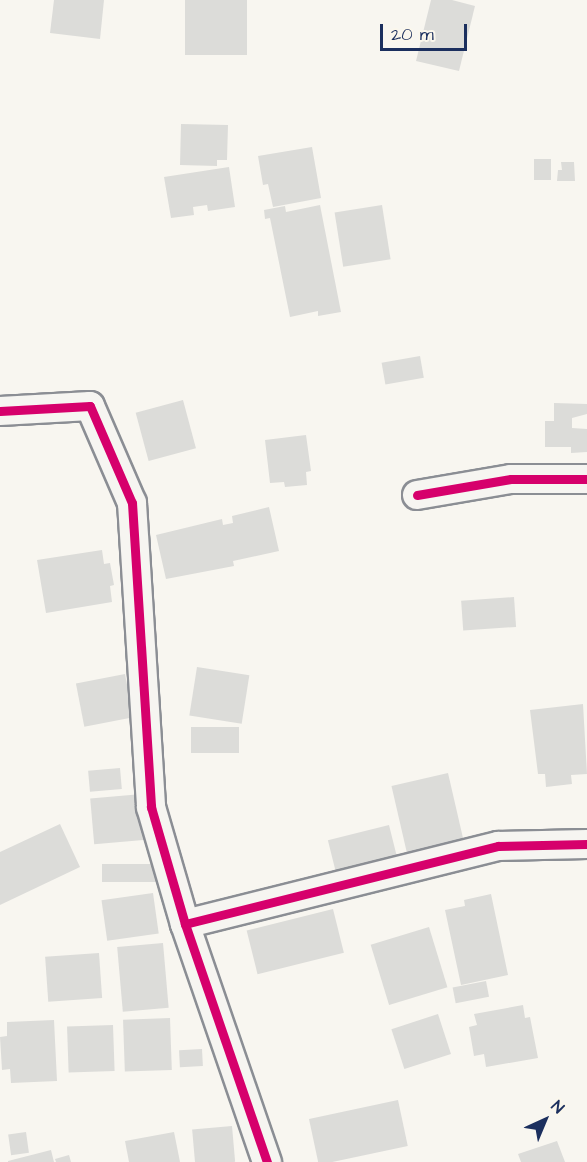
<!DOCTYPE html>
<html>
<head>
<meta charset="utf-8">
<style>
  body { margin:0 }
  #map { position:relative; width:587px; height:1162px; overflow:hidden; background:#f8f6f0; font-family:"Architects Daughter",sans-serif }
  div>[style] { position:absolute }
  .building>* { inset:0; background:#dcdcd9; transform-origin:0 0 }
  .roads { filter:drop-shadow(2px 0 #8b8e94) drop-shadow(-2px 0 #8b8e94) drop-shadow(0 2px #8b8e94) drop-shadow(0 -2px #8b8e94) }
  .minor>* { height:28px; margin:-14px; padding:0 14px; transform-origin:14px; border-radius:14px; background:#f6f5f1 }
  .cycleway>* { height:9px; margin:-4.5px; padding:0 4.5px; transform-origin:4.5px; border-radius:4.5px; background:#d6006c }
  span { translate:-50% -50%; white-space:nowrap; text-align:center; line-height:1.15; -webkit-text-stroke:4.5px #fbf7ec; paint-order:stroke }
  .north { position:absolute; left:515px; top:1090px; width:60px; height:60px; -webkit-text-stroke:4px #fbf7ec; paint-order:stroke; rotate:44deg; font-size:16px; font-weight:700; line-height:24px; text-align:center; color:#1b2f5e }
  .north::after { content:''; display:block; margin:auto; width:21px; height:27px; background:#1b2f5e; clip-path:polygon(50% 0,100% 100%,50% 72%,0 100%) }
  .scale { position:absolute; left:380px; top:24px; width:87px; height:27px; box-sizing:border-box; border:3px solid #1b2f5e; border-top:0; padding-left:8px; font-size:18px; line-height:21px; white-space:nowrap; color:#1b2f5e; -webkit-text-stroke:4px #fbf7ec; paint-order:stroke }
</style>
</head>
<body>
<div id="map">
  <div class="building">
    <i style="clip-path:polygon(54px 0,104px 0,100px 39px,50px 33px)"></i>
    <i style="left:185px;top:0;width:62px;height:55px"></i>
    <i style="clip-path:polygon(431px 0,452px 0,475px 6px,459px 71px,416px 61px)"></i>
    <i style="clip-path:polygon(181px 124px,228px 125px,227px 160px,217px 160px,217px 166px,180px 165px)"></i>
    <i style="clip-path:polygon(312px 147px,321px 198px,273px 207px,268px 184px,263px 185px,258px 156px)"></i>
    <i style="left:534px;top:159px;width:17px;height:21px"></i>
    <i style="clip-path:polygon(561px 162px,574px 162px,575px 181px,557px 181px,558px 170px,562px 170px)"></i>
    <i style="clip-path:polygon(229px 167px,235px 207px,208px 211px,207px 205px,193px 207px,194px 215px,171px 218px,164px 177px)"></i>
    <i style="clip-path:polygon(320px 205px,341px 312px,318px 316px,318px 311px,290px 317px,270px 218px,265px 219px,264px 210px,285px 206px,286px 212px)"></i>
    <i style="left:382px;top:205px;width:55px;height:48px;rotate:81deg"></i>
    <i style="left:420px;top:356px;width:22px;height:39px;rotate:80deg"></i>
    <i style="left:183px;top:400px;width:50px;height:49px;rotate:75deg"></i>
    <i style="clip-path:polygon(554px 403px,587px 404px,587px 414px,572px 418px,572px 428px,587px 429px,587px 452px,571px 453px,571px 447px,545px 447px,545px 421px,554px 421px)"></i>
    <i style="clip-path:polygon(306px 435px,311px 471px,306px 472px,307px 485px,285px 487px,284px 482px,270px 483px,265px 440px)"></i>
    <i style="clip-path:polygon(269px 507px,279px 551px,233px 561px,234px 566px,166px 579px,156px 535px,222px 519px,223px 525px,233px 523px,232px 516px)"></i>
    <i style="clip-path:polygon(102px 550px,104px 564px,110px 563px,114px 585px,110px 586px,112px 602px,46px 613px,37px 560px)"></i>
    <i style="left:514px;top:597px;width:30px;height:53px;rotate:86deg"></i>
    <i style="left:197px;top:667px;width:53px;height:49px;rotate:9deg"></i>
    <i style="left:125px;top:674px;width:44px;height:50px;rotate:79deg"></i>
    <i style="clip-path:polygon(583px 704px,587px 774px,571px 775px,572px 784px,546px 787px,545px 774px,538px 774px,530px 710px)"></i>
    <i style="left:191px;top:727px;width:48px;height:26px"></i>
    <i style="left:120px;top:768px;width:21px;height:32px;rotate:85deg"></i>
    <i style="left:448px;top:773px;width:71px;height:58px;rotate:77deg"></i>
    <i style="left:142px;top:794px;width:46px;height:52px;rotate:85deg"></i>
    <i style="clip-path:polygon(60px 824px,80px 867px,0 905px,0 852px)"></i>
    <i style="left:389px;top:825px;width:33px;height:63px;rotate:76deg"></i>
    <i style="left:161px;top:864px;width:18px;height:59px;rotate:90deg"></i>
    <i style="left:153px;top:893px;width:41px;height:52px;rotate:82deg"></i>
    <i style="clip-path:polygon(491px 894px,508px 975px,461px 985px,445px 910px,465px 906px,464px 900px)"></i>
    <i style="left:333px;top:909px;width:45px;height:89px;rotate:76deg"></i>
    <i style="left:429px;top:927px;width:63px;height:61px;rotate:73deg"></i>
    <i style="left:163px;top:943px;width:65px;height:46px;rotate:85deg"></i>
    <i style="left:99px;top:953px;width:45px;height:54px;rotate:86deg"></i>
    <i style="left:486px;top:981px;width:16px;height:34px;rotate:79deg"></i>
    <i style="clip-path:polygon(523px 1005px,525px 1018px,530px 1017px,538px 1058px,486px 1067px,484px 1054px,474px 1056px,469px 1027px,477px 1025px,474px 1014px)"></i>
    <i style="left:438px;top:1014px;width:42px;height:49px;rotate:72deg"></i>
    <i style="left:170px;top:1018px;width:52px;height:47px;rotate:88deg"></i>
    <i style="clip-path:polygon(54px 1020px,57px 1081px,11px 1083px,10px 1069px,2px 1070px,0 1037px,7px 1036px,7px 1022px)"></i>
    <i style="left:113px;top:1025px;width:46px;height:46px;rotate:88deg"></i>
    <i style="left:202px;top:1049px;width:17px;height:23px;rotate:87deg"></i>
    <i style="left:398px;top:1100px;width:47px;height:91px;rotate:78deg"></i>
    <i style="left:232px;top:1126px;width:36px;height:40px;rotate:85deg"></i>
    <i style="left:26px;top:1132px;width:21px;height:18px;rotate:82deg"></i>
    <i style="clip-path:polygon(174px 1132px,180px 1162px,129px 1162px,125px 1141px)"></i>
    <i style="clip-path:polygon(557px 1141px,565px 1162px,521px 1162px,518px 1154px)"></i>
    <i style="clip-path:polygon(51px 1150px,54px 1162px,8px 1162px,8px 1161px)"></i>
    <i style="clip-path:polygon(69px 1155px,71px 1162px,56px 1162px,55px 1159px)"></i>
  </div>
  <div class="roads">
    <div class="minor">
      <i style="left:0;top:411px;width:90px;rotate:-3.2deg"></i>
      <i style="left:90px;top:406px;width:106px;rotate:66.6deg"></i>
      <i style="left:132px;top:503px;width:305px;rotate:86.4deg"></i>
      <i style="left:151px;top:807px;width:122px;rotate:73.8deg"></i>
      <i style="left:185px;top:924px;width:252px;rotate:71deg"></i>
      <i style="left:417px;top:495px;width:95px;rotate:-9.7deg"></i>
      <i style="left:511px;top:479px;width:76px"></i>
      <i style="left:185px;top:924px;width:323px;rotate:-14deg"></i>
      <i style="left:498px;top:846px;width:89px;rotate:-1.3deg"></i>
    </div>
  </div>
  <div class="cycleway">
    <i style="left:0;top:411px;width:90px;rotate:-3.2deg"></i>
    <i style="left:90px;top:406px;width:106px;rotate:66.6deg"></i>
    <i style="left:132px;top:503px;width:305px;rotate:86.4deg"></i>
    <i style="left:151px;top:807px;width:122px;rotate:73.8deg"></i>
    <i style="left:185px;top:924px;width:252px;rotate:71deg"></i>
    <i style="left:417px;top:495px;width:95px;rotate:-9.7deg"></i>
    <i style="left:511px;top:479px;width:76px"></i>
    <i style="left:185px;top:924px;width:323px;rotate:-14deg"></i>
    <i style="left:498px;top:846px;width:89px;rotate:-1.3deg"></i>
  </div>
  <div class="north">N</div>
  <div class="scale">20 m</div>
</div>
</body>
</html>
